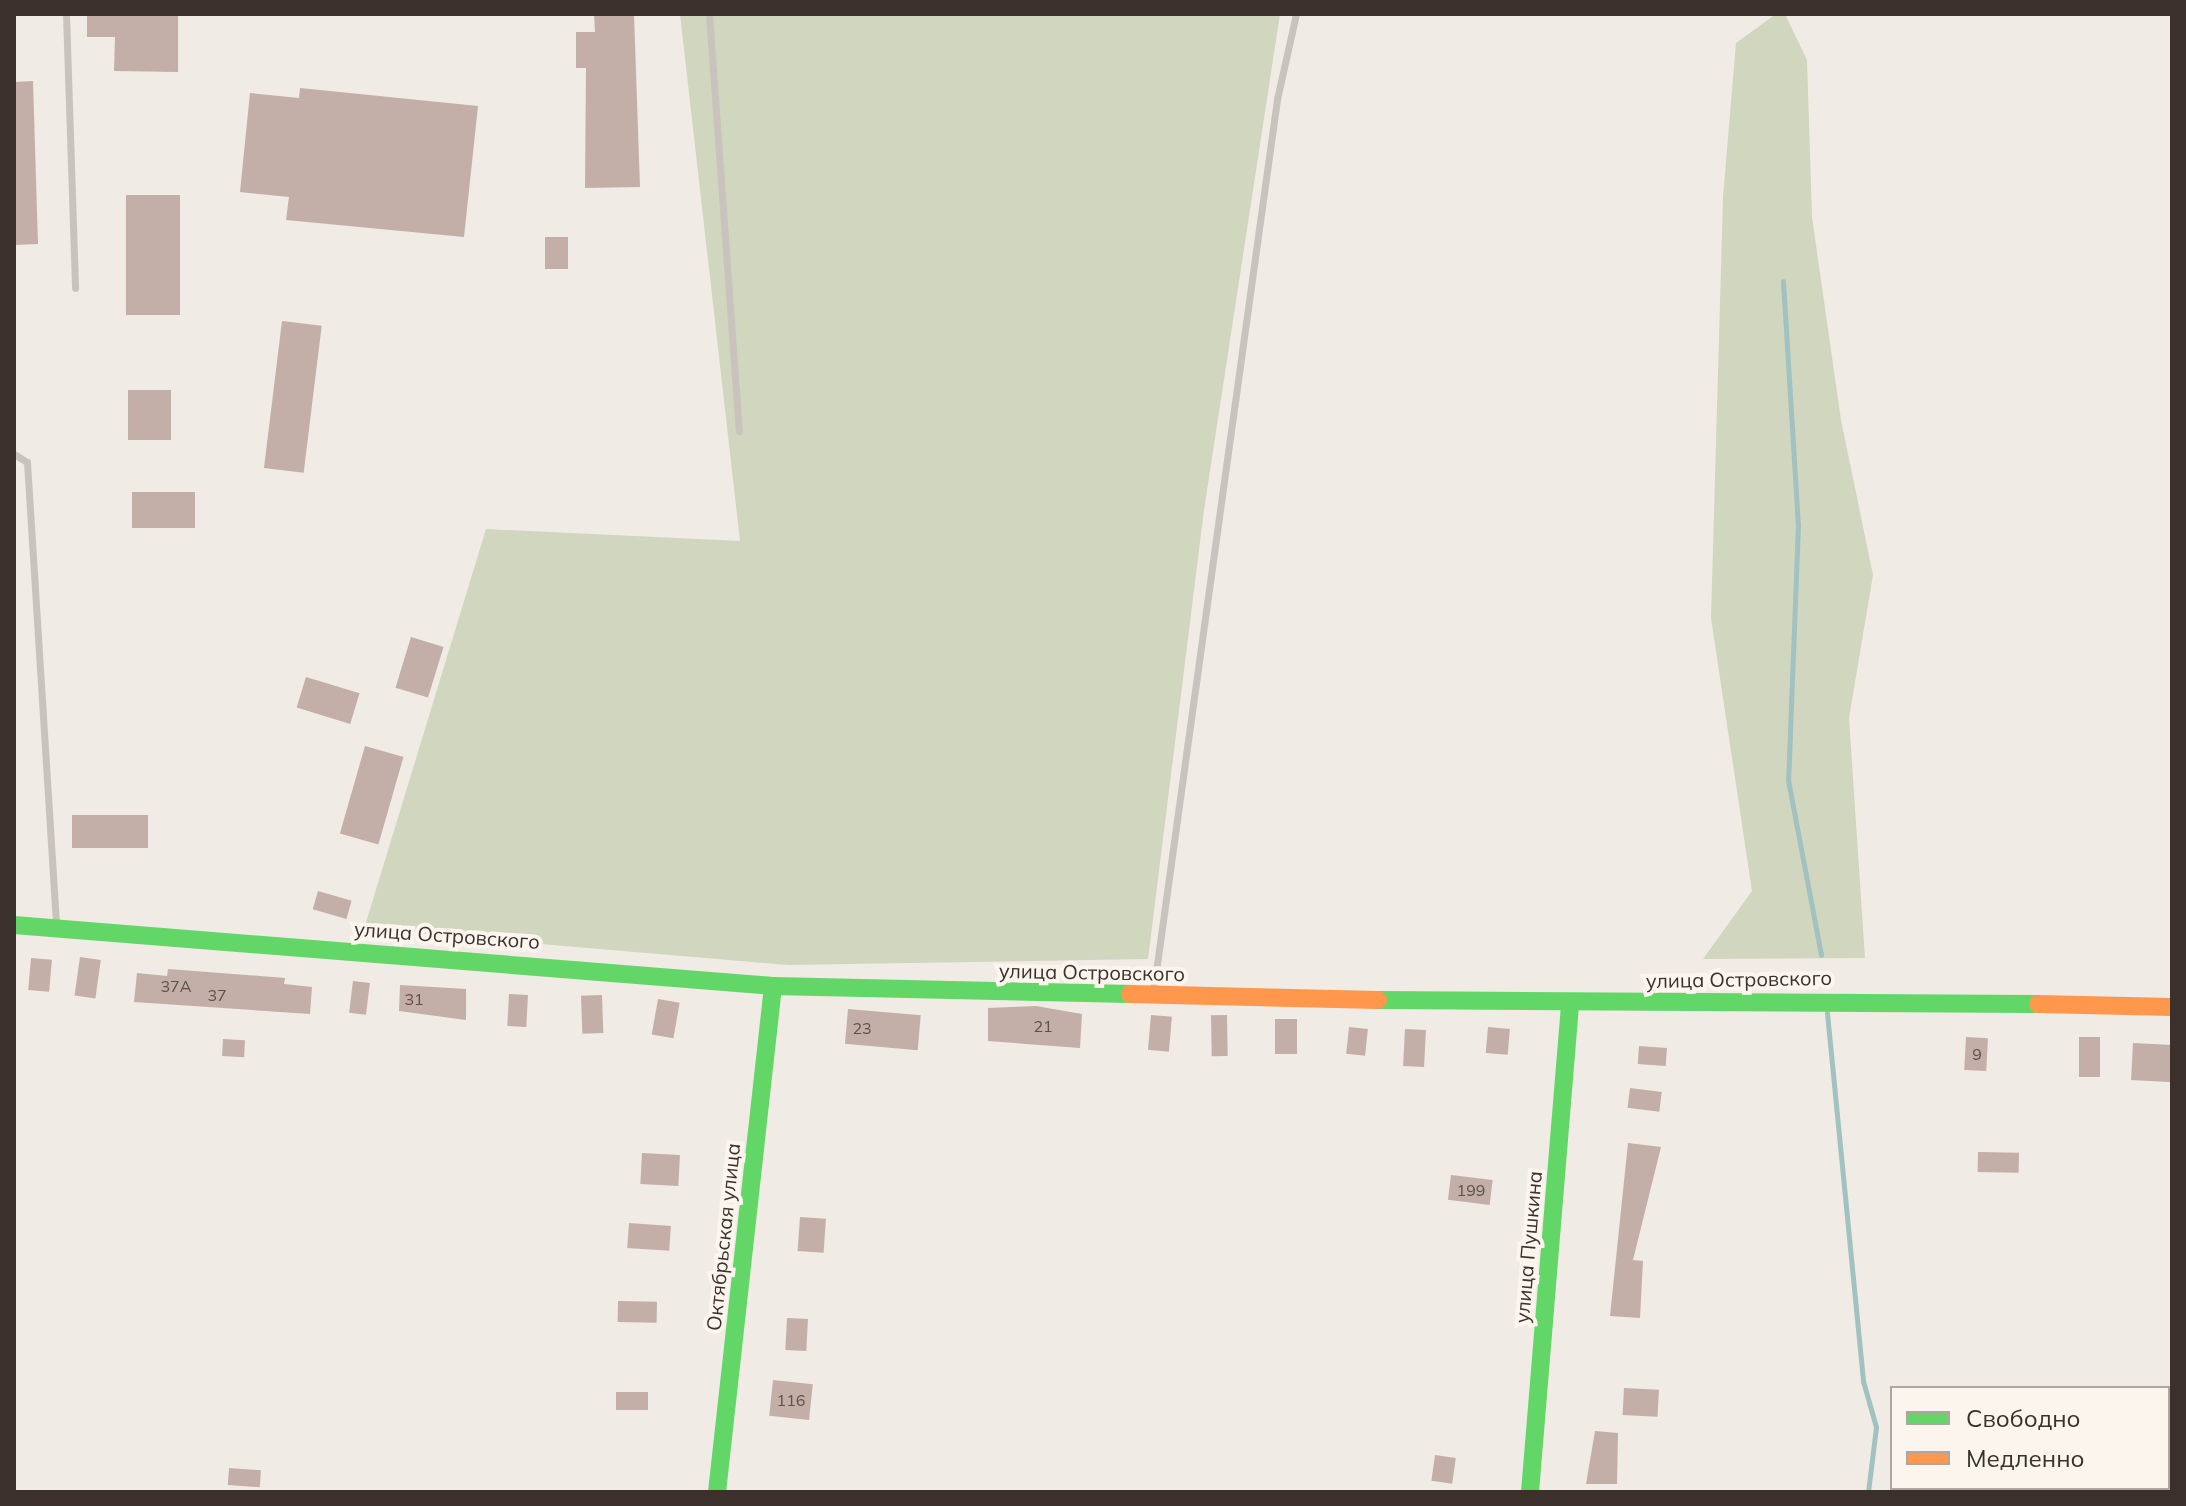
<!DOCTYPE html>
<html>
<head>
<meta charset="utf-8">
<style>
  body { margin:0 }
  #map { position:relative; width:2186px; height:1506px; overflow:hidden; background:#f0ebe5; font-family:Mulish,sans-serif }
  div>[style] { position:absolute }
  .green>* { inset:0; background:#d1d6bf }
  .stream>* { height:5px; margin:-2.5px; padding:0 2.5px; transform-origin:2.5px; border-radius:2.5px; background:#a1c2c1 }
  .building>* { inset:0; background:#c3afa7; transform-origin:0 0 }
  .lane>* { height:7px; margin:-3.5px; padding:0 3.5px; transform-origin:3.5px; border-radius:3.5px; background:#c9c3be }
  .fast>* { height:18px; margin:-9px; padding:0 9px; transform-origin:9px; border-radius:9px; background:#63d668 }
  .slow>* { height:18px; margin:-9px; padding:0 9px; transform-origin:9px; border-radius:9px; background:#ff974d }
  span { translate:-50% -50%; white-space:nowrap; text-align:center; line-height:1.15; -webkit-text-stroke:8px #fbf5ee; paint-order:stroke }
  .number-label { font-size:16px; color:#5d504a }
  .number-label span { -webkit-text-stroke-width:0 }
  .street-label { font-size:20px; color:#3b302b }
  .frame { position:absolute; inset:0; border:16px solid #3b302b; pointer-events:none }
  .legend { position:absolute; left:1890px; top:1386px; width:280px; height:104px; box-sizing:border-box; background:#fbf5ee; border:2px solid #aea6a0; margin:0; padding:10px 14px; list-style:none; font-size:24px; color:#3b302b }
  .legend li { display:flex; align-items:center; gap:16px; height:40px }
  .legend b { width:40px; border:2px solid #aea6a0 }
</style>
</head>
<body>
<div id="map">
  <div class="green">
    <i style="clip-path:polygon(680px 14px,1280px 14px,1204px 510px,1148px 959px,788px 965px,364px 929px,486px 529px,740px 541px)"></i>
    <i style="clip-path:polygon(1776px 14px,1785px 14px,1807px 60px,1812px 217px,1841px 420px,1873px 575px,1849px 718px,1865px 958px,1703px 959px,1752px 891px,1711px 618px,1723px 197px,1736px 43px)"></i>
  </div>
  <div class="stream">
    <i style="left:1783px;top:281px;width:243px;rotate:86.5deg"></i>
    <i style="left:1798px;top:524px;width:256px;rotate:92.2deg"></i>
    <i style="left:1788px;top:780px;width:178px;rotate:79.3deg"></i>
    <i style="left:1827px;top:1013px;width:370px;rotate:84.4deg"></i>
    <i style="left:1863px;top:1381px;width:48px;rotate:74.2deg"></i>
    <i style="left:1876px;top:1427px;width:65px;rotate:97deg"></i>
  </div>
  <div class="building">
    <i style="clip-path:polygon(178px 14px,178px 72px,114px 71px,115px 37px,87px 37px,87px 15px)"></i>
    <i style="clip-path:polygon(594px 14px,634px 14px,640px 187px,585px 188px,586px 68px,576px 68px,576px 32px,595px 32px)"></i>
    <i style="clip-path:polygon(33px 81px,38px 244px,14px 245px,14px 82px)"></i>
    <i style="clip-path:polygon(300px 88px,478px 106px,464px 237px,286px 220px,289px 197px,240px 192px,250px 93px,299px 98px)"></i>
    <i style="left:126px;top:195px;width:54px;height:120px"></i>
    <i style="left:545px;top:237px;width:23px;height:32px"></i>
    <i style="left:282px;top:321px;width:40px;height:148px;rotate:7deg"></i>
    <i style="left:128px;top:390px;width:43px;height:50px"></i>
    <i style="left:132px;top:492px;width:63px;height:36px"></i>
    <i style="left:411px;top:637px;width:34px;height:53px;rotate:17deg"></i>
    <i style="left:306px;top:677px;width:56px;height:32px;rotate:17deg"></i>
    <i style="left:365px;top:746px;width:40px;height:91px;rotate:16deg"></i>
    <i style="left:148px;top:815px;width:33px;height:76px;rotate:90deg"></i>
    <i style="left:318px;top:891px;width:35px;height:19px;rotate:16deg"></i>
    <i style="left:80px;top:957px;width:21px;height:39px;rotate:8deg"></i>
    <i style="left:31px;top:958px;width:21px;height:32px;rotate:5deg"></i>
    <i style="clip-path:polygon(168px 969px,285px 978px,284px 984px,312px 987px,310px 1014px,134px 1002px,137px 973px,167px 976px)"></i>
    <i style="left:353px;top:981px;width:17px;height:32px;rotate:7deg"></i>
    <i style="clip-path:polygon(400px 985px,466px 989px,466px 1020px,399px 1011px)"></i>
    <i style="left:509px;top:994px;width:19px;height:32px;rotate:3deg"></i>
    <i style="left:602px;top:995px;width:38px;height:21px;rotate:88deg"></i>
    <i style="left:658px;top:999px;width:22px;height:36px;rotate:10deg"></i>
    <i style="clip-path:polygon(1036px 1006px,1082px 1014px,1080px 1048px,988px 1041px,988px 1008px)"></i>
    <i style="left:848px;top:1009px;width:73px;height:35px;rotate:5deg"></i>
    <i style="left:1151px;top:1015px;width:21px;height:35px;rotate:5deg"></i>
    <i style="left:1227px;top:1015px;width:41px;height:16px;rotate:89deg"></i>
    <i style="left:1275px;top:1019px;width:22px;height:35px"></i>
    <i style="left:1349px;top:1027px;width:19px;height:27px;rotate:6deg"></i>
    <i style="left:1488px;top:1027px;width:22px;height:26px;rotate:5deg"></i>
    <i style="left:1405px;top:1029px;width:21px;height:37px;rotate:3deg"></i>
    <i style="left:1966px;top:1037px;width:22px;height:33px;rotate:3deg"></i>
    <i style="left:2079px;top:1037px;width:21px;height:40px"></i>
    <i style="left:223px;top:1039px;width:22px;height:17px;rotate:3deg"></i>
    <i style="left:2133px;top:1043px;width:39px;height:37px;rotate:3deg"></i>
    <i style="left:1639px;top:1046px;width:28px;height:18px;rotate:4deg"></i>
    <i style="left:1630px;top:1088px;width:32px;height:20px;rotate:7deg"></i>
    <i style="clip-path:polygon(1628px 1143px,1661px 1147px,1633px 1260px,1643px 1261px,1640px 1318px,1610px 1316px)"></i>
    <i style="left:1978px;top:1152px;width:41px;height:20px;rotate:1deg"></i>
    <i style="left:642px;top:1153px;width:38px;height:31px;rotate:3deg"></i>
    <i style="left:1451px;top:1175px;width:42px;height:25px;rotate:7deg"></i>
    <i style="left:800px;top:1217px;width:26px;height:34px;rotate:4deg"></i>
    <i style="left:629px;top:1223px;width:42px;height:25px;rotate:4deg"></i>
    <i style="left:618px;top:1301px;width:39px;height:21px;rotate:1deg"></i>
    <i style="left:787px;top:1318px;width:21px;height:32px;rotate:3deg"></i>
    <i style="left:773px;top:1380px;width:40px;height:36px;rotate:6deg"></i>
    <i style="left:1624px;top:1388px;width:35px;height:27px;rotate:3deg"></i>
    <i style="left:616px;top:1392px;width:32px;height:18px"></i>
    <i style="clip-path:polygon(1595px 1431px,1618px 1433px,1617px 1484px,1586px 1484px)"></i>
    <i style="left:1435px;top:1455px;width:21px;height:26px;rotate:8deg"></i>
    <i style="left:229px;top:1468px;width:32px;height:17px;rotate:4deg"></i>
  </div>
  <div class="lane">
    <i style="left:66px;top:14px;width:274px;rotate:88.1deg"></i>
    <i style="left:709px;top:14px;width:418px;rotate:85.9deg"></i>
    <i style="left:14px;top:454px;width:15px;rotate:32deg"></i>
    <i style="left:27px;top:462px;width:466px;rotate:86.4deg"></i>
    <i style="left:1153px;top:993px;width:903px;rotate:-82.1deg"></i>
    <i style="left:1277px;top:99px;width:87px;rotate:-77.4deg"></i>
  </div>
  <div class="fast">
    <i style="left:14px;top:925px;width:761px;rotate:4.59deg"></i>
    <i style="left:773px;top:986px;width:357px;rotate:1.3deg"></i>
    <i style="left:1378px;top:1000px;width:660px;rotate:0.35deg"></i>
    <i style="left:717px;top:1492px;width:509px;rotate:-83.68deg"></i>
    <i style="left:1530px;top:1492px;width:489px;rotate:-85.3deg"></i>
  </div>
  <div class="slow">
    <i style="left:1130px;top:994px;width:248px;rotate:1.4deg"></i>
    <i style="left:2038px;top:1004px;width:134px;rotate:1.3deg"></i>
  </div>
  <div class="number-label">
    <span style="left:176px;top:986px">37А</span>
    <span style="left:217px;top:995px">37</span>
    <span style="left:414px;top:999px">31</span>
    <span style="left:1043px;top:1026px">21</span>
    <span style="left:862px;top:1028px">23</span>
    <span style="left:1977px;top:1054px">9</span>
    <span style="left:1471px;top:1190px">199</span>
    <span style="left:791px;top:1400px">116</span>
  </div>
  <div class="street-label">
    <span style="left:447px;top:935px;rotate:4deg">улица Островского</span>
    <span style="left:1092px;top:972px;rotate:1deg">улица Островского</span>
    <span style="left:1739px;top:979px;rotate:-1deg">улица Островского</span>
    <span style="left:723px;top:1237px;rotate:-84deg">Октябрьская улица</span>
    <span style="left:1528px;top:1247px;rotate:-85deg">улица Пушкина</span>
  </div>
  <div class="frame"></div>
  <ul class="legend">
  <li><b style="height:10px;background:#63d668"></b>Свободно</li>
  <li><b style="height:10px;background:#ff974d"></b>Медленно</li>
  </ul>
</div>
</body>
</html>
